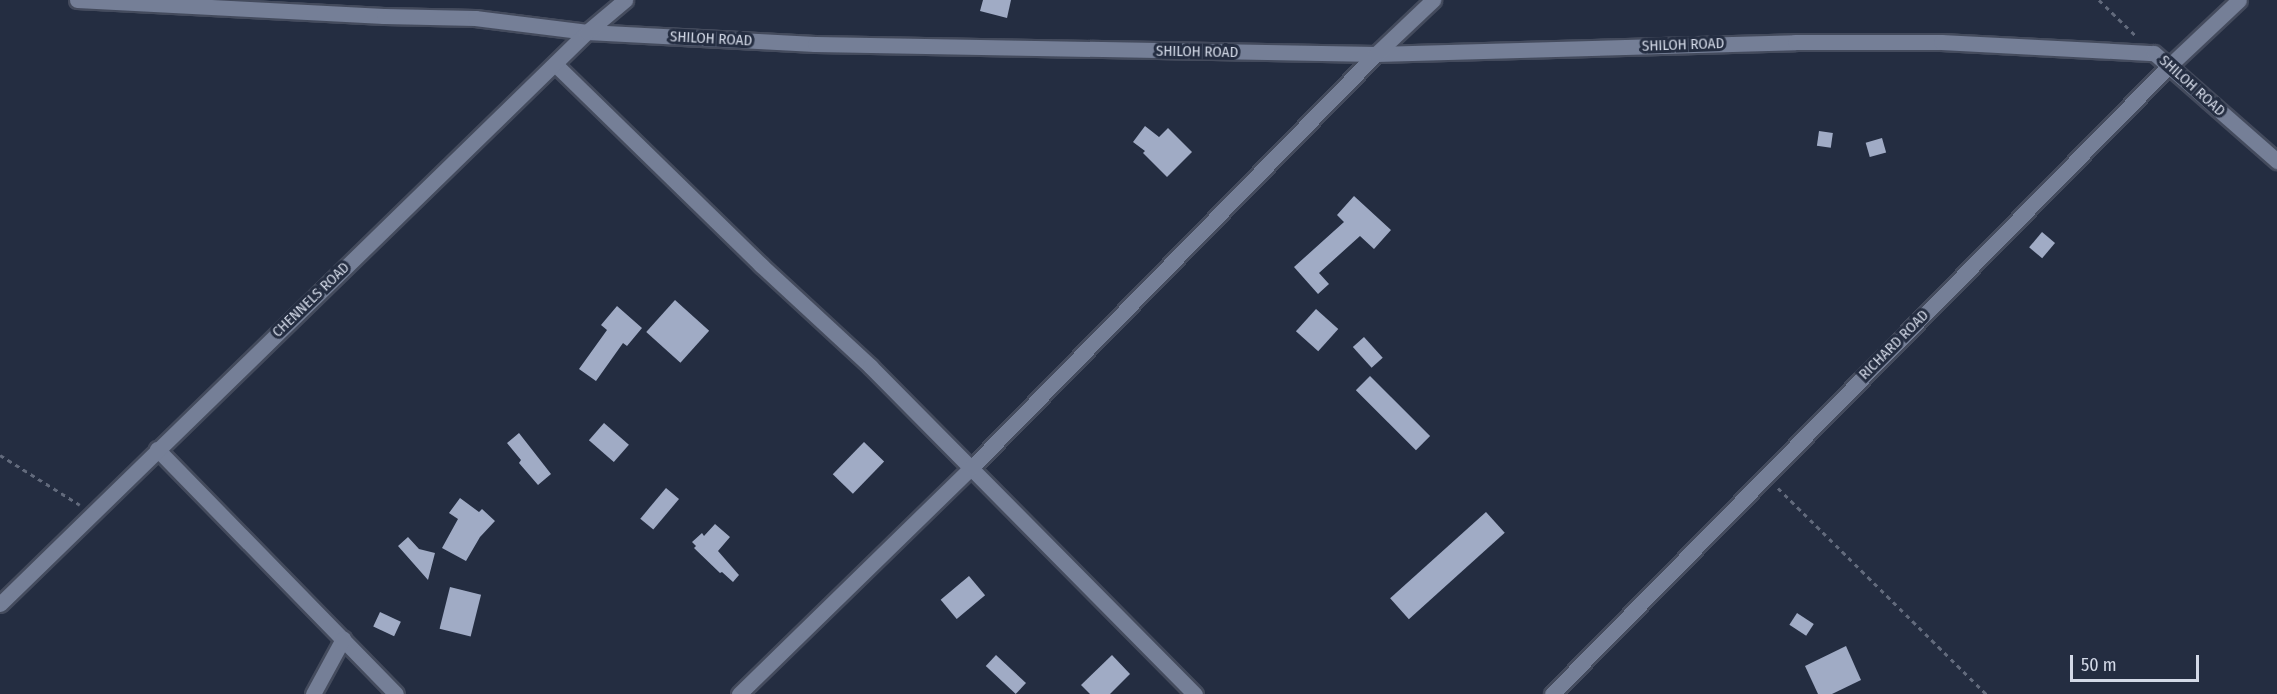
<!DOCTYPE html>
<html>
<head>
<meta charset="utf-8">
<style>
  body { margin:0 }
  #map { position:relative; width:2277px; height:694px; overflow:hidden; background:#242d41; font-family:"Fira Sans Condensed",sans-serif }
  div>[style] { position:absolute }
  .building>* { inset:0; background:#a0abc5; transform-origin:0 0 }
  .path>* { height:3px; margin-top:-1.5px; transform-origin:0; background:repeating-linear-gradient(90deg,#626a7c 0 4.5px,transparent 0 9px) }
  .roads { filter:drop-shadow(2px 0 #444b5d) drop-shadow(-2px 0 #444b5d) drop-shadow(0 2px #444b5d) drop-shadow(0 -2px #444b5d) }
  .street>* { height:15px; margin:-7.5px; padding:0 7.5px; transform-origin:7.5px; border-radius:7.5px; background:#757f97 }
  span { translate:-50% -50%; white-space:nowrap; text-align:center; line-height:1.15; -webkit-text-stroke:6px #242d41; paint-order:stroke }
  .street-label { font-size:15px; color:#d3d9e7 }
  .scale { position:absolute; left:2070px; top:655px; width:129px; height:27px; box-sizing:border-box; border:3px solid #d3d9e7; border-top:0; padding-left:8px; font-size:18px; line-height:21px; white-space:nowrap; color:#d3d9e7; -webkit-text-stroke:4px #242d41; paint-order:stroke }
</style>
</head>
<body>
<div id="map">
  <div class="building">
    <i style="clip-path:polygon(983px 0,1011px 0,1007px 18px,980px 11px)"></i>
    <i style="clip-path:polygon(1145px 126px,1159px 137px,1168px 128px,1192px 152px,1167px 177px,1143px 153px,1145px 151px,1133px 142px)"></i>
    <i style="left:1819px;top:131px;width:14px;height:15px;rotate:8deg"></i>
    <i style="left:1882px;top:138px;width:15px;height:17px;rotate:74deg"></i>
    <i style="clip-path:polygon(1354px 196px,1391px 230px,1374px 249px,1360px 236px,1319px 273px,1329px 284px,1318px 294px,1294px 267px,1344px 222px,1337px 215px)"></i>
    <i style="left:2042px;top:232px;width:17px;height:20px;rotate:40deg"></i>
    <i style="left:675px;top:300px;width:46px;height:43px;rotate:42deg"></i>
    <i style="clip-path:polygon(617px 306px,642px 328px,627px 346px,623px 343px,596px 381px,579px 369px,607px 330px,601px 325px)"></i>
    <i style="left:1316px;top:309px;width:30px;height:30px;rotate:42deg"></i>
    <i style="left:1364px;top:337px;width:28px;height:15px;rotate:48deg"></i>
    <i style="left:1370px;top:376px;width:85px;height:20px;rotate:45deg"></i>
    <i style="left:604px;top:423px;width:33px;height:23px;rotate:41deg"></i>
    <i style="clip-path:polygon(519px 433px,551px 474px,538px 485px,519px 463px,521px 460px,507px 443px)"></i>
    <i style="left:864px;top:442px;width:28px;height:45px;rotate:44deg"></i>
    <i style="left:666px;top:488px;width:17px;height:40px;rotate:40deg"></i>
    <i style="clip-path:polygon(460px 498px,479px 512px,482px 509px,495px 521px,480px 537px,466px 561px,442px 548px,458px 519px,449px 513px)"></i>
    <i style="left:1486px;top:512px;width:28px;height:129px;rotate:48deg"></i>
    <i style="clip-path:polygon(715px 524px,730px 537px,718px 551px,739px 575px,733px 582px,722px 572px,720px 573px,694px 548px,696px 546px,692px 542px,702px 533px,704px 536px)"></i>
    <i style="clip-path:polygon(408px 537px,419px 549px,435px 553px,428px 580px,398px 546px)"></i>
    <i style="left:969px;top:576px;width:25px;height:37px;rotate:50deg"></i>
    <i style="left:450px;top:587px;width:32px;height:43px;rotate:14deg"></i>
    <i style="left:380px;top:612px;width:23px;height:16px;rotate:25deg"></i>
    <i style="left:1797px;top:613px;width:20px;height:14px;rotate:33deg"></i>
    <i style="clip-path:polygon(1846px 646px,1861px 680px,1832px 694px,1818px 694px,1805px 666px)"></i>
    <i style="left:996px;top:655px;width:41px;height:15px;rotate:43deg"></i>
    <i style="clip-path:polygon(1112px 655px,1130px 674px,1110px 694px,1090px 694px,1081px 685px)"></i>
  </div>
  <div class="path">
    <i style="left:2099px;top:0;width:52px;rotate:44.2deg"></i>
    <i style="left:0;top:455px;width:94px;rotate:32deg"></i>
    <i style="left:1778px;top:488px;width:293px;rotate:44.7deg"></i>
  </div>
  <div class="roads">
    <div class="street">
      <i style="left:77px;top:0;width:307px;rotate:3deg"></i>
      <i style="left:384px;top:16px;width:91px;rotate:1.3deg"></i>
      <i style="left:475px;top:18px;width:113px;rotate:7.1deg"></i>
      <i style="left:587px;top:32px;width:228px;rotate:3deg"></i>
      <i style="left:815px;top:44px;width:561px;rotate:1.02deg"></i>
      <i style="left:1376px;top:54px;width:419px;rotate:-1.6deg"></i>
      <i style="left:1795px;top:42px;width:146px"></i>
      <i style="left:1941px;top:42px;width:213px;rotate:3deg"></i>
      <i style="left:2154px;top:53px;width:164px;rotate:41.3deg"></i>
      <i style="left:555px;top:64px;width:288px;rotate:44.3deg"></i>
      <i style="left:761px;top:265px;width:149px;rotate:42.8deg"></i>
      <i style="left:870px;top:366px;width:462px;rotate:45.3deg"></i>
      <i style="left:157px;top:449px;width:342px;rotate:45.7deg"></i>
      <i style="left:0;top:604px;width:820px;rotate:-44.26deg"></i>
      <i style="left:587px;top:32px;width:50px;rotate:-40.1deg"></i>
      <i style="left:313px;top:694px;width:63px;rotate:-61.4deg"></i>
      <i style="left:739px;top:694px;width:325px;rotate:-44.3deg"></i>
      <i style="left:972px;top:467px;width:578px;rotate:-45.63deg"></i>
      <i style="left:1376px;top:54px;width:79px;rotate:-43.5deg"></i>
      <i style="left:1552px;top:694px;width:880px;rotate:-45.51deg"></i>
      <i style="left:2169px;top:66px;width:96px;rotate:-43.3deg"></i>
    </div>
  </div>
  <div class="street-label">
    <span style="left:711px;top:39px;rotate:3deg">SHILOH ROAD</span>
    <span style="left:1683px;top:45px;rotate:-2deg">SHILOH ROAD</span>
    <span style="left:1197px;top:52px;rotate:1deg">SHILOH ROAD</span>
    <span style="left:2192px;top:86px;rotate:42deg">SHILOH ROAD</span>
    <span style="left:311px;top:300px;rotate:-44deg">CHENNELS ROAD</span>
    <span style="left:1894px;top:345px;rotate:-45deg">RICHARD ROAD</span>
  </div>
  <div class="scale">50 m</div>
</div>
</body>
</html>
